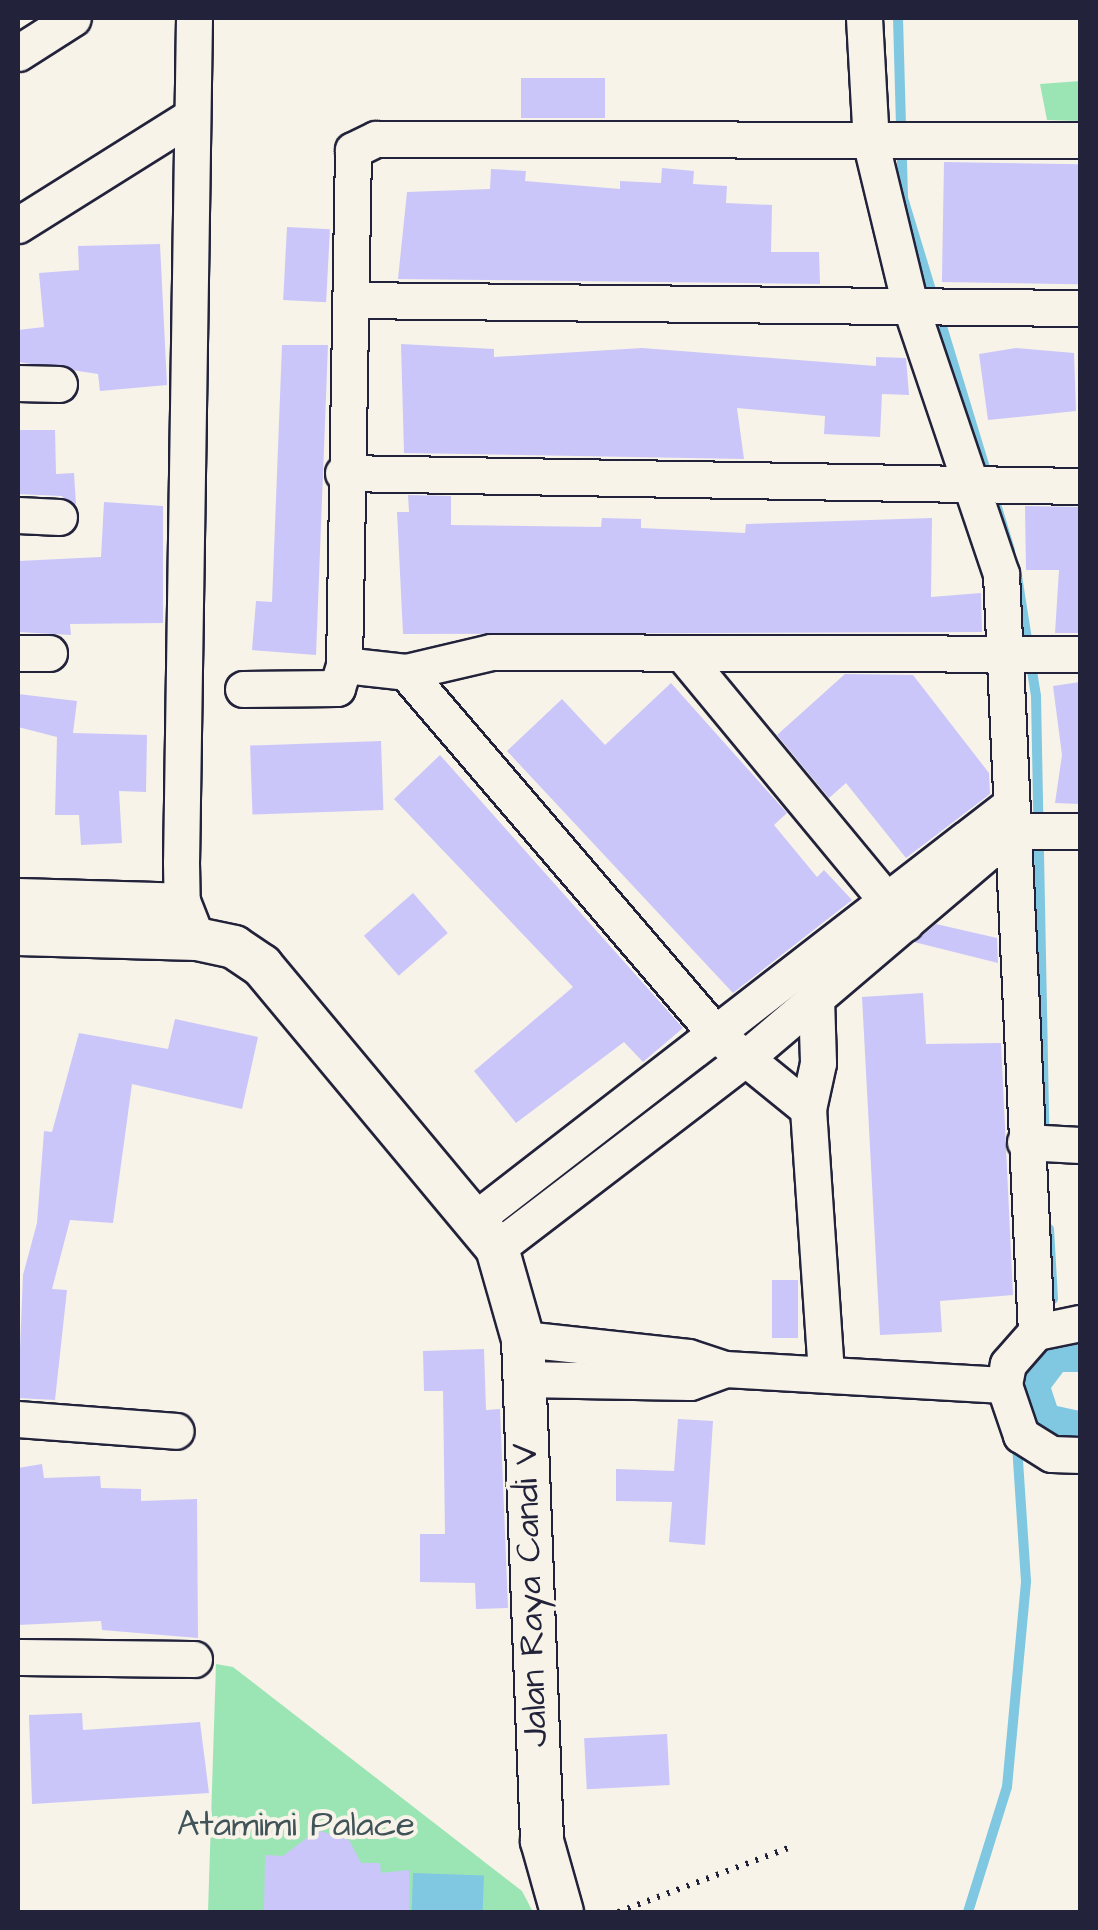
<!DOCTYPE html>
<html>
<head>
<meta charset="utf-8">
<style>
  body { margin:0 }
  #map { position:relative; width:1098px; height:1930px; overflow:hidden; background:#f7f3e8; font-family:"Architects Daughter",sans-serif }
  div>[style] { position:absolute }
  .green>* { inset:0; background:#9be5b4 }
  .water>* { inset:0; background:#80c8e1; transform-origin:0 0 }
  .stream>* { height:10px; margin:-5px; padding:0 5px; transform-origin:5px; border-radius:5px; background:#80c8e1 }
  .building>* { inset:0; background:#cbc6f9; transform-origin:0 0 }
  .path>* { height:6px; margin-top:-3px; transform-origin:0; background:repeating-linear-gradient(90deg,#22223b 0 2.5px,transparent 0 10.5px) }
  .roads { filter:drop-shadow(2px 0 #22223b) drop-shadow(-2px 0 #22223b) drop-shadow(0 2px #22223b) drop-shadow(0 -2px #22223b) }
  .minor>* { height:35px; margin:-17.5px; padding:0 17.5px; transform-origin:17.5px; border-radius:17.5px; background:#f7f3e8 }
  .tertiary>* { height:42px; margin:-21px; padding:0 21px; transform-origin:21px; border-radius:21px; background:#f7f3e8 }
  span { translate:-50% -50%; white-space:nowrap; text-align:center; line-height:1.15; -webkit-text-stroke:8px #f7f3e8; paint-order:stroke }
  .street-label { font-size:35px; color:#22223b }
  .park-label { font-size:35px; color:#405359 }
  .frame { position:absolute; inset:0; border:20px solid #22223b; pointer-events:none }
</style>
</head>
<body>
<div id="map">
  <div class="green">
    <i style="clip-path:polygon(1080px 81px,1080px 121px,1047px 120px,1040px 84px)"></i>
    <i style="clip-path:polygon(216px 1664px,233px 1667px,522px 1891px,533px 1912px,208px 1912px)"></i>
  </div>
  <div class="water">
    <i style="clip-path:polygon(1080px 1339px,1080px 1372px,1063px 1372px,1051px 1388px,1057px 1406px,1080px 1411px,1080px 1439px,1053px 1438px,1027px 1416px,1020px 1383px,1049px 1343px)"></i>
    <i style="left:413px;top:1873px;width:71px;height:39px;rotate:2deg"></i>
  </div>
  <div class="stream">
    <i style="left:898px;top:18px;width:180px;rotate:88.4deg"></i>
    <i style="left:903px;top:198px;width:368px;rotate:73.1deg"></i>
    <i style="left:1017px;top:576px;width:121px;rotate:81deg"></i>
    <i style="left:1036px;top:696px;width:428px;rotate:88.9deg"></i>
    <i style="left:1049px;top:1229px;width:70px;rotate:86.7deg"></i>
    <i style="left:968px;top:1912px;width:131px;rotate:-72.7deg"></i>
    <i style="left:1007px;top:1787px;width:207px;rotate:-84.7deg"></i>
    <i style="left:1026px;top:1581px;width:137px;rotate:-93.8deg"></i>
  </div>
  <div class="building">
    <i style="left:521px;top:78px;width:84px;height:40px"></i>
    <i style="left:944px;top:162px;width:136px;height:120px;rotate:1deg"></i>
    <i style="clip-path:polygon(662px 168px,694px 171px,693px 184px,727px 186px,726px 203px,772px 205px,771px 252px,819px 252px,820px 284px,398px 279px,407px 192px,490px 189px,491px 169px,526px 171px,525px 181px,620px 189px,620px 181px,661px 183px)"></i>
    <i style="left:287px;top:227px;width:43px;height:73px;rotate:3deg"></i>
    <i style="clip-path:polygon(160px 244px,167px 385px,100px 391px,98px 374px,18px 362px,18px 330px,44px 327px,39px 273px,79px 270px,78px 246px)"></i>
    <i style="clip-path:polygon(401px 344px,494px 349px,494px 357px,642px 348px,876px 366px,876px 357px,906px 358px,909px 395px,882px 394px,880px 437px,824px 434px,825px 416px,737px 408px,744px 459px,404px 453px)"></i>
    <i style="clip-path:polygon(282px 345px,328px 345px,316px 655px,252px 650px,256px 601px,272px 602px)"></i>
    <i style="clip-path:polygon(1016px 348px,1074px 353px,1076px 411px,988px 420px,979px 354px)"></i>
    <i style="clip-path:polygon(18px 430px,55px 430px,56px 474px,74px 473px,76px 505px,61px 496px,18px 494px)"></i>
    <i style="clip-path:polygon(408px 495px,451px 496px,451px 525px,601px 527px,602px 518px,641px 519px,641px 528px,745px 533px,746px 524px,932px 518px,931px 597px,981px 593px,982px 632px,403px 634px,397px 512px,409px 512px)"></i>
    <i style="clip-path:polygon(104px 502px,163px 506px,163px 623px,70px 624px,71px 635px,18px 632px,18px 561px,101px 557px)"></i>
    <i style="clip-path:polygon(1025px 506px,1080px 507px,1080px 633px,1055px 633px,1059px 570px,1026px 570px)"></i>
    <i style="clip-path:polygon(845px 674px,913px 675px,989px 773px,990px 794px,906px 858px,846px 783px,829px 798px,777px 735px)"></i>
    <i style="clip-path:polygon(1080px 682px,1080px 804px,1055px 803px,1062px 755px,1053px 686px)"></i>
    <i style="clip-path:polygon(671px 683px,787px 813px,774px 825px,817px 877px,824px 870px,852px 900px,733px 993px,507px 751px,562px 699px,605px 745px)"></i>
    <i style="clip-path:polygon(18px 694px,77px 701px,73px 733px,147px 735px,146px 792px,119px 791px,122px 843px,81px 845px,79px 815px,55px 815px,57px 737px,18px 727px)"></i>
    <i style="left:381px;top:741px;width:69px;height:131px;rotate:88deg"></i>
    <i style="clip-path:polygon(440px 755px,683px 1028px,643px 1062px,624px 1042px,516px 1123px,474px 1071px,573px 987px,394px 799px)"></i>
    <i style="left:413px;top:893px;width:53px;height:65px;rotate:49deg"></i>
    <i style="clip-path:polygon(936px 924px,997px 938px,998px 963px,914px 942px)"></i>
    <i style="clip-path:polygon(923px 993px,926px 1044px,1001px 1043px,1013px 1295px,940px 1301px,942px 1332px,880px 1335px,862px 997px)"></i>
    <i style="clip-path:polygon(175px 1019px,258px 1037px,242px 1109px,132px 1084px,113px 1223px,70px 1220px,52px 1289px,67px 1290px,55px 1400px,18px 1398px,23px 1275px,37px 1223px,44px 1131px,52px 1132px,79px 1033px,168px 1049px)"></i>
    <i style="left:772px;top:1280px;width:26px;height:58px"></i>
    <i style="clip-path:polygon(484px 1349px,486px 1410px,500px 1409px,508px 1608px,476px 1609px,475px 1583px,420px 1582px,420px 1534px,445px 1534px,443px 1391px,424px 1391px,423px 1351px)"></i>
    <i style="clip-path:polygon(678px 1419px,713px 1421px,705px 1545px,669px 1542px,672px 1502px,616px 1501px,616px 1469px,674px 1471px)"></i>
    <i style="clip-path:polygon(42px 1464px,44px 1478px,100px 1476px,101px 1488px,141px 1489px,141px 1501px,197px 1499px,198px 1638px,102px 1630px,101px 1621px,18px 1625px,18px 1468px)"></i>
    <i style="clip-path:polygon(82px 1713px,83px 1730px,200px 1722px,209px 1793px,32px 1804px,29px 1715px)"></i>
    <i style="left:667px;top:1734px;width:51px;height:83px;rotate:87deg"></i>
    <i style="clip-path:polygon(317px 1830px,349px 1840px,361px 1863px,380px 1863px,381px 1873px,409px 1870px,409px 1912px,264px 1912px,265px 1855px,283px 1856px)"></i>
  </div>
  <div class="path">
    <i style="left:618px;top:1912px;width:188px;rotate:-20.6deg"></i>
  </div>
  <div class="roads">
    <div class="minor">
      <i style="left:194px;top:18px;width:844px;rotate:90.88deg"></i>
      <i style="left:181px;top:862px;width:39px;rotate:89deg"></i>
      <i style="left:182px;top:901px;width:41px;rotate:68.5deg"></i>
      <i style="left:864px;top:18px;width:126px;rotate:86.8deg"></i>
      <i style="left:871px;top:144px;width:166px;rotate:76.4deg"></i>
      <i style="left:910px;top:305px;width:284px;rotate:71.3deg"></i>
      <i style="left:1001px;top:574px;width:759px;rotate:87.36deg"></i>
      <i style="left:18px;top:53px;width:65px;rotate:-32.5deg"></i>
      <i style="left:18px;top:225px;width:205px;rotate:-32.1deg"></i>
      <i style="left:350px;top:300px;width:730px;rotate:0.63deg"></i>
      <i style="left:18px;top:383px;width:41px;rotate:1.4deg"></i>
      <i style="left:343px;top:473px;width:737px;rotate:1.01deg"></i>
      <i style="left:18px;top:515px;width:41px;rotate:2.8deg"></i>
      <i style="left:18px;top:653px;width:31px"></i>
      <i style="left:686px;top:658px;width:344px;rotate:50.4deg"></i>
      <i style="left:406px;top:672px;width:87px;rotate:-13.2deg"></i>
      <i style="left:491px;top:652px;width:589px;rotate:0.19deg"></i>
      <i style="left:243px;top:689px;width:94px;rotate:-0.6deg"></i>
      <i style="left:337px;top:688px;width:24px;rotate:-73deg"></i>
      <i style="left:18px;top:896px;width:164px;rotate:1.7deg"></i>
      <i style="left:816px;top:998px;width:65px;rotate:88.2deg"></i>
      <i style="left:818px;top:1063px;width:47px;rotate:102.3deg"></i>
      <i style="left:808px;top:1109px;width:266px;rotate:86.1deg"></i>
      <i style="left:808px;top:1109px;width:117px;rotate:-140.9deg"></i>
      <i style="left:717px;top:1035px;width:478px;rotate:-130.6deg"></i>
      <i style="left:406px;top:672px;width:62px;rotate:-173.6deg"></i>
      <i style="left:344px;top:665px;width:515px;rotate:-89deg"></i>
      <i style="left:353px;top:150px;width:25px;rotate:-26deg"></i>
      <i style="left:376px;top:139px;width:704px;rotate:0.08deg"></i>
      <i style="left:1025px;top:1142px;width:55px;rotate:3.1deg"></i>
      <i style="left:474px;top:1220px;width:679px;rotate:-37.76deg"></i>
      <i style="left:497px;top:1248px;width:308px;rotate:-37.4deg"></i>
      <i style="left:742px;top:1061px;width:355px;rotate:-40.4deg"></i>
      <i style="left:1012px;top:831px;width:68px"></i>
      <i style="left:1080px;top:1323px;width:45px;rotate:168.4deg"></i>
      <i style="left:1036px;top:1332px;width:43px;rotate:131.2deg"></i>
      <i style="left:1008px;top:1364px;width:21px;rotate:101deg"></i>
      <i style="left:1004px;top:1385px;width:53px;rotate:71.2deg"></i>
      <i style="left:1021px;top:1435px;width:36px;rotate:32deg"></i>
      <i style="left:1052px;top:1454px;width:28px;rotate:2deg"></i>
      <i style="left:523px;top:1339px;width:166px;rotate:6.2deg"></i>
      <i style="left:688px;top:1357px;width:39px;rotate:18deg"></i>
      <i style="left:725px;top:1369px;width:279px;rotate:3.3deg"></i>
      <i style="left:522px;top:1379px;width:168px;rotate:1deg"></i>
      <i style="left:690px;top:1382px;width:37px;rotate:-20deg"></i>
      <i style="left:18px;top:1419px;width:158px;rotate:4.3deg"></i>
      <i style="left:18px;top:1657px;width:176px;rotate:0.7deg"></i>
    </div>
    <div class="tertiary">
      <i style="left:18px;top:934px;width:179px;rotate:1.6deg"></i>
      <i style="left:197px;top:939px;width:38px;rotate:12deg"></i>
      <i style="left:234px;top:947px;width:34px;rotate:34deg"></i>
      <i style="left:262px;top:966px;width:367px;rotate:50.2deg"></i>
      <i style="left:497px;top:1248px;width:95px;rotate:74.1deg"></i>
      <i style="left:523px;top:1339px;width:502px;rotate:87.83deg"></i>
      <i style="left:542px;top:1841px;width:74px;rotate:74.3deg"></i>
    </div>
  </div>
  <div class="street-label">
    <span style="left:531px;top:1595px;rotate:-92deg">Jalan Raya Candi V</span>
  </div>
  <div class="park-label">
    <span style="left:296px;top:1825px">Atamimi Palace</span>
  </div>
  <div class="frame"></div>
</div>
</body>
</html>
